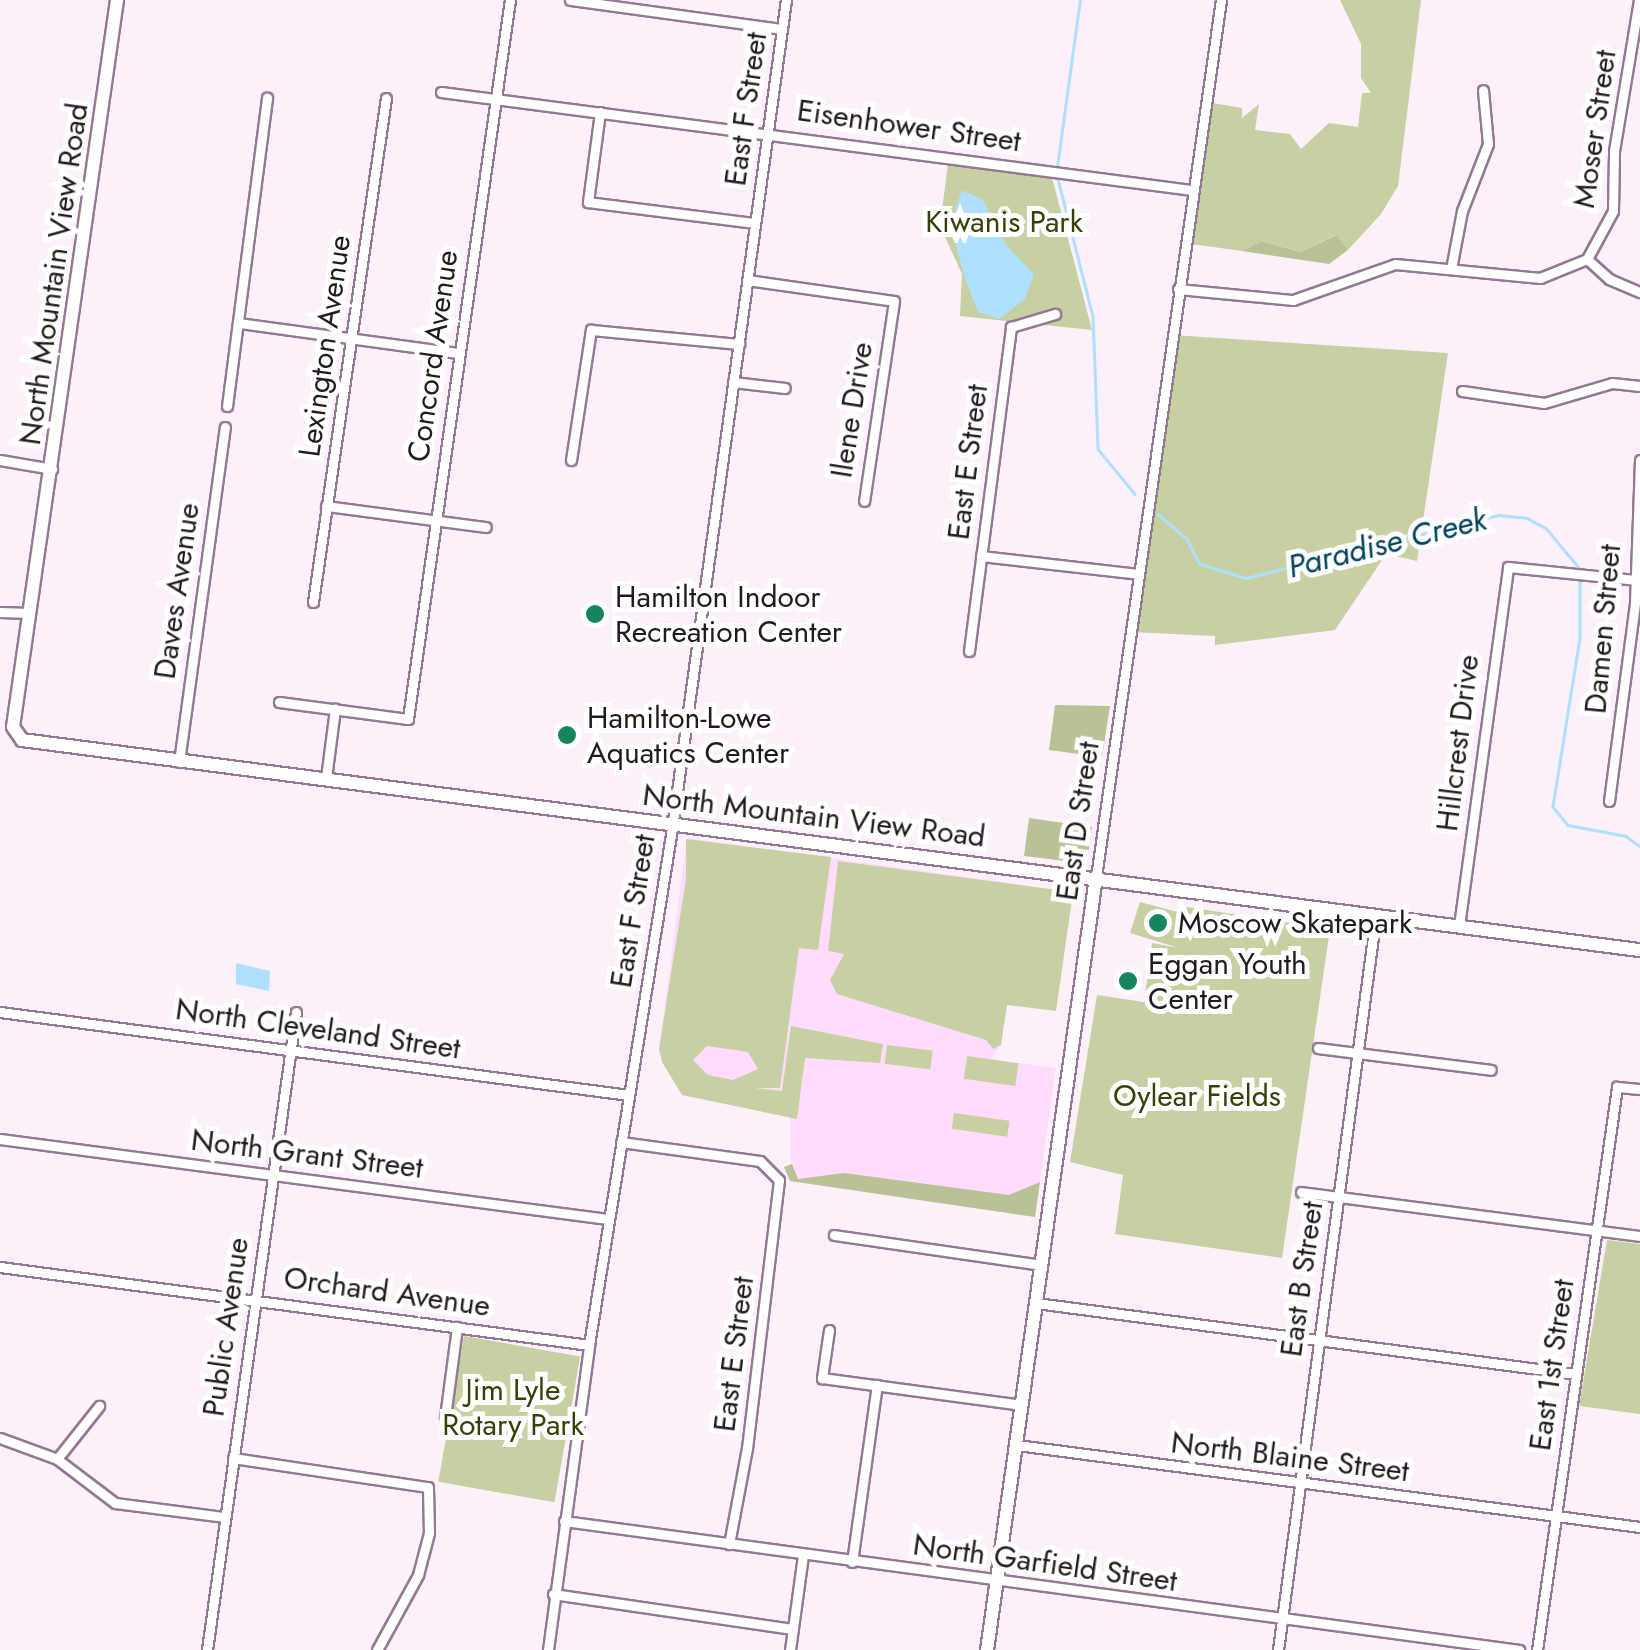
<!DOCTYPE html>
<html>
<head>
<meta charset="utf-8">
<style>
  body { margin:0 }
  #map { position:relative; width:1640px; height:1650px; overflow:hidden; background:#fcf0fb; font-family:Jost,sans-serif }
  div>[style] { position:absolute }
  .built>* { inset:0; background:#ffdcfd }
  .green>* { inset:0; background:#c7d0a2; transform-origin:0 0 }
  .forest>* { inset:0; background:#b9c295 }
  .water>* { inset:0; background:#afdffa }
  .stream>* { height:2.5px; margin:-1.25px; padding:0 1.25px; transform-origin:1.25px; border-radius:1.25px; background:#afdffa }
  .roads { filter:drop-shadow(2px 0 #937991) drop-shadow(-2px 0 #937991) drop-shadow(0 2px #937991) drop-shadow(0 -2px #937991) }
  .street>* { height:9px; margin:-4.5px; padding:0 4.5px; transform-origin:4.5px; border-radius:4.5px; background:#fff }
  .secondary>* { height:12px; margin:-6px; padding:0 6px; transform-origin:6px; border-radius:6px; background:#fff }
  .dots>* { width:28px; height:28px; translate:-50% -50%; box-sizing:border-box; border:5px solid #fff; border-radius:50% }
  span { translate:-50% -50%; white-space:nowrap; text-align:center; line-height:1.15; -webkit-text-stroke:10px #fff; paint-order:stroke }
  .street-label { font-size:30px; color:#231922 }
  .park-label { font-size:30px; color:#383f08 }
  .poi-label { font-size:30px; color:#231922 }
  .left { translate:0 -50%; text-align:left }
  .water-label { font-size:32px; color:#02435e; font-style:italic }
</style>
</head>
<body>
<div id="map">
  <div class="built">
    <i style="clip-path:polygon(687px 838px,1024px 885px,1001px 1045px,991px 1059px,1056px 1068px,1035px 1217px,790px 1181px,784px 1167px,791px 1164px,790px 1114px,682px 1095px,659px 1049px)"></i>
  </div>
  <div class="green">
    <i style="clip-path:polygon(1340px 0,1421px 0,1398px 186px,1381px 214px,1348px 250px,1335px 235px,1301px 252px,1261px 241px,1242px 251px,1184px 243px,1206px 102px,1242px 108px,1242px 118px,1259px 104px,1255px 130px,1290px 134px,1301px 149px,1329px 123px,1358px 127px,1362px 93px,1371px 93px,1361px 78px,1361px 44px)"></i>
    <i style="clip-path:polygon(949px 155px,1050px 170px,1092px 330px,960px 316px,962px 274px,940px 226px)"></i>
    <i style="clip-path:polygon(1172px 335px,1448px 353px,1417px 561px,1386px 554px,1335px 630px,1215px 645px,1215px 636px,1130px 632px)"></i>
    <i style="clip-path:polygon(evenodd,686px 839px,831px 857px,818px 950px,799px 948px,780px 1088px,755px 1088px,782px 1091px,791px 1026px,883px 1044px,880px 1063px,805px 1058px,797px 1119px,682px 1095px,662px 1062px,659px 1049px,686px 879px,686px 839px,707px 1046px,748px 1052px,758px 1069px,733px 1080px,708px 1075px,693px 1060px,707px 1046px)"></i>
    <i style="clip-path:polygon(838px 861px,1073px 892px,1056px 1011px,1007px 1005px,1001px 1045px,993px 1049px,986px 1040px,837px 994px,830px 980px,844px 954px,828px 951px)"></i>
    <i style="clip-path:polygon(1140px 902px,1185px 914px,1187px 907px,1330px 929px,1282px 1258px,1115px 1234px,1123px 1175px,1070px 1162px,1097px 995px,1144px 1002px,1152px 943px,1179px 948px,1130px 933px)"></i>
    <i style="left:887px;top:1045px;width:46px;height:19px;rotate:7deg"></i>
    <i style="left:967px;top:1056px;width:52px;height:23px;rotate:8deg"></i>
    <i style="left:954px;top:1113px;width:56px;height:16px;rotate:8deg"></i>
    <i style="clip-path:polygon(1607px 1240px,1640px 1244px,1640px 1414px,1579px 1406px)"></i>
    <i style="left:464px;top:1336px;width:118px;height:148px;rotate:10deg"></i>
  </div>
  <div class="forest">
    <i style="clip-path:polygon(1336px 235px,1348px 250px,1329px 264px,1242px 251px,1261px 241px,1301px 252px)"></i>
    <i style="clip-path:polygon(1055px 705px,1110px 706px,1102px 757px,1049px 750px)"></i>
    <i style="clip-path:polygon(1029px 818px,1092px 827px,1088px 856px,1081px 863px,1024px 856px)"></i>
    <i style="clip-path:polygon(792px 1164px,798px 1179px,844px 1173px,1009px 1195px,1040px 1182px,1035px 1217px,790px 1181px,784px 1167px)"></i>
  </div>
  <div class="water">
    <i style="clip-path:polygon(962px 190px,983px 200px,1007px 246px,1034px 274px,1025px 299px,999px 319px,978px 312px,965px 279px,950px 224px)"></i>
    <i style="clip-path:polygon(236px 963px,270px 971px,269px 991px,236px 984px)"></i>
  </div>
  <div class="stream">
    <i style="left:1057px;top:167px;width:169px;rotate:-82.2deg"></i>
    <i style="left:1057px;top:175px;width:146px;rotate:75.7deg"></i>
    <i style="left:1093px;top:316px;width:133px;rotate:87.8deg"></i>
    <i style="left:1098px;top:449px;width:58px;rotate:50.6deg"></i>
    <i style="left:1158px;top:514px;width:38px;rotate:41deg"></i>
    <i style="left:1187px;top:539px;width:28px;rotate:63deg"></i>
    <i style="left:1200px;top:564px;width:48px;rotate:16.9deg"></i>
    <i style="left:1246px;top:578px;width:261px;rotate:-14deg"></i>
    <i style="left:1499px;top:515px;width:28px;rotate:6deg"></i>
    <i style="left:1527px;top:518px;width:21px;rotate:28deg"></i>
    <i style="left:1546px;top:528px;width:53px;rotate:50.3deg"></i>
    <i style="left:1580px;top:577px;width:61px;rotate:90deg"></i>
    <i style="left:1580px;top:638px;width:171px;rotate:99.1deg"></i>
    <i style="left:1553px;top:807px;width:23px;rotate:50deg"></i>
    <i style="left:1568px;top:825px;width:59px;rotate:10.7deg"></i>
    <i style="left:1626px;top:836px;width:17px;rotate:36deg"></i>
  </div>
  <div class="roads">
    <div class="street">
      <i style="left:570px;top:0;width:214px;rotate:7.8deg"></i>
      <i style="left:441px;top:92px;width:756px;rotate:7.44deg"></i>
      <i style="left:600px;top:112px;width:91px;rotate:97.6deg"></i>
      <i style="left:588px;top:202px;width:168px;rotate:7.2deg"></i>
      <i style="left:1587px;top:259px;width:30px;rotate:42deg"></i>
      <i style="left:1609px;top:279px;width:34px;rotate:23deg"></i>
      <i style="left:1451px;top:269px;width:59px;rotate:-79.3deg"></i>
      <i style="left:1462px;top:211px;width:72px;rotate:-68.8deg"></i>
      <i style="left:1488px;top:144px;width:54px;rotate:-95.3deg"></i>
      <i style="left:747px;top:280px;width:148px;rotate:8.1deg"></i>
      <i style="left:894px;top:301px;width:202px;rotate:98.5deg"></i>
      <i style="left:1178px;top:289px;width:116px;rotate:5.5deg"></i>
      <i style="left:1293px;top:300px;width:108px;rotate:-19.4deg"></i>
      <i style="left:1395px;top:264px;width:146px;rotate:5.5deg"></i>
      <i style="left:1540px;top:278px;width:51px;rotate:-22deg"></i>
      <i style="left:1587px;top:259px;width:55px;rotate:-61.6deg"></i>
      <i style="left:1613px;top:211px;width:60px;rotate:-89deg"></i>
      <i style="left:1614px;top:151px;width:153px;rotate:-80.6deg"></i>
      <i style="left:239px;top:323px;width:222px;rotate:7.8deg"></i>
      <i style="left:733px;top:382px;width:52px;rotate:6.6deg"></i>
      <i style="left:1462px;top:391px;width:83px;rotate:8.3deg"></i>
      <i style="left:1544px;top:403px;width:71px;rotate:-16.4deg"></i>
      <i style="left:1612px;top:383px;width:28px;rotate:6deg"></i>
      <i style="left:227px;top:406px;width:311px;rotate:-82.6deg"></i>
      <i style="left:0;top:460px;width:53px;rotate:9.8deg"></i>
      <i style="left:571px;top:460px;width:132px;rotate:-81.3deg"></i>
      <i style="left:591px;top:330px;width:149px;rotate:5.4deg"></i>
      <i style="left:326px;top:506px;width:161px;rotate:7.5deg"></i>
      <i style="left:981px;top:556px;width:158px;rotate:6.5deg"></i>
      <i style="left:313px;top:602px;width:509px;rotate:-81.76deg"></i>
      <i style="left:0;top:612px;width:30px;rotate:2deg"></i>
      <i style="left:969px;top:651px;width:327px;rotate:-82.6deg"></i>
      <i style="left:1011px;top:327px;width:46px;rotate:-16.5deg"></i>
      <i style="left:279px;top:702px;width:130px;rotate:7.5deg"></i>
      <i style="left:408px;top:719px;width:726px;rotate:-81.93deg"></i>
      <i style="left:179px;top:762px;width:338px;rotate:-82.2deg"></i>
      <i style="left:326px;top:778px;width:70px;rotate:-82.6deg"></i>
      <i style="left:1609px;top:801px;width:200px;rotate:-82.5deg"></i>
      <i style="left:1635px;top:603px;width:143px;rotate:-88deg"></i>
      <i style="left:1096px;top:877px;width:886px;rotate:-81.89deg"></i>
      <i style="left:1459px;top:926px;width:362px;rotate:-82.2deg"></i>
      <i style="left:1508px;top:567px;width:128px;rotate:5.8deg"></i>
      <i style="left:0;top:1012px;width:634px;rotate:7.52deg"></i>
      <i style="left:1318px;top:1048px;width:174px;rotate:7.2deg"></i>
      <i style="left:0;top:1139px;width:613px;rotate:7.5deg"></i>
      <i style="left:621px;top:1142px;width:140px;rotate:7.8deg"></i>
      <i style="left:760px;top:1161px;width:27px;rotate:45deg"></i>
      <i style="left:779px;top:1180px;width:270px;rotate:96.8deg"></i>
      <i style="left:747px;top:1448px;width:98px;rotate:100.6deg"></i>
      <i style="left:1301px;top:1192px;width:342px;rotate:7.4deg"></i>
      <i style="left:834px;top:1235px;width:209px;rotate:8.2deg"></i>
      <i style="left:0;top:1267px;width:594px;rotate:7.54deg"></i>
      <i style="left:1036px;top:1303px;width:545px;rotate:7.49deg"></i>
      <i style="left:829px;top:1330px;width:49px;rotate:98.3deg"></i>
      <i style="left:822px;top:1378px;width:202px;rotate:7.7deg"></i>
      <i style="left:445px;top:1417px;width:91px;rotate:-82.4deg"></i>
      <i style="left:0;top:1438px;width:61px;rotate:20.2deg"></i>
      <i style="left:57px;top:1459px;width:73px;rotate:37.2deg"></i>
      <i style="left:115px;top:1503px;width:111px;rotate:7.3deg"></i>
      <i style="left:1017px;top:1445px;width:628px;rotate:7.5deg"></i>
      <i style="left:233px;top:1458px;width:197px;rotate:8.5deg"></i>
      <i style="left:428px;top:1487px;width:46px;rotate:88.8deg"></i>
      <i style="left:429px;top:1533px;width:43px;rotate:104.7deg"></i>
      <i style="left:418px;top:1575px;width:85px;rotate:118.7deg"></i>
      <i style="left:57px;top:1459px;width:68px;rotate:-51.6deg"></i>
      <i style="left:564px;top:1521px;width:964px;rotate:7.69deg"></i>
      <i style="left:852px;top:1562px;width:179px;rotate:-82deg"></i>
      <i style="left:553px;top:1594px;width:242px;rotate:8.3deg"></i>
      <i style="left:207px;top:1650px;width:644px;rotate:-82.06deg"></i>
      <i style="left:548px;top:1650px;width:308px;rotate:-82.3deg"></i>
      <i style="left:589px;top:1345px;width:517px;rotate:-80.87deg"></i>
      <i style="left:671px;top:835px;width:843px;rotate:-82.16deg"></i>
      <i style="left:790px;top:1650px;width:96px;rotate:-82.2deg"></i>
      <i style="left:1278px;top:1650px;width:742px;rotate:-82.41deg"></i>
      <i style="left:1537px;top:1650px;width:569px;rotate:-81.91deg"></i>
      <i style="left:1617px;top:1087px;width:23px;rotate:5deg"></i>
    </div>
    <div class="secondary">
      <i style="left:117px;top:0;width:734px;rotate:98.14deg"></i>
      <i style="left:13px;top:727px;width:16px;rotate:55deg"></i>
      <i style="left:22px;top:740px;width:1632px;rotate:7.4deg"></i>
      <i style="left:987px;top:1650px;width:781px;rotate:-81.97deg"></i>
    </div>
  </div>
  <div class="dots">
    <i style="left:595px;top:614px;background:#158461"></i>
    <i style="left:567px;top:735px;background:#158461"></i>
    <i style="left:1158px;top:923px;background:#158461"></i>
    <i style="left:1128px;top:981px;background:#158461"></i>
  </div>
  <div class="street-label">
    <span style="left:746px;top:109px;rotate:-82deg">East F Street</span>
    <span style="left:909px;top:126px;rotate:8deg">Eisenhower Street</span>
    <span style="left:1595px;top:129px;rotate:-82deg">Moser Street</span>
    <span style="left:54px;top:274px;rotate:-82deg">North Mountain View Road</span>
    <span style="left:325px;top:346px;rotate:-82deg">Lexington Avenue</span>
    <span style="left:433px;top:356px;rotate:-82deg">Concord Avenue</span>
    <span style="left:852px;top:410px;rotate:-81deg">Ilene Drive</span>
    <span style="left:968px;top:462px;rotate:-83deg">East E Street</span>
    <span style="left:177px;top:591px;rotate:-82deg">Daves Avenue</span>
    <span style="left:1603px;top:629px;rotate:-85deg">Damen Street</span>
    <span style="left:1458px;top:743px;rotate:-83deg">Hillcrest Drive</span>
    <span style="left:814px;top:816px;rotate:7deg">North Mountain View Road</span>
    <span style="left:1078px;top:821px;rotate:-82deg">East D Street</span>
    <span style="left:633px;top:911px;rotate:-81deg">East F Street</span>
    <span style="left:318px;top:1029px;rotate:8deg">North Cleveland Street</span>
    <span style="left:307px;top:1154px;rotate:7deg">North Grant Street</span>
    <span style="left:1302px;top:1279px;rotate:-82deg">East B Street</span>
    <span style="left:387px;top:1292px;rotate:8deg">Orchard Avenue</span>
    <span style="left:226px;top:1327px;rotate:-82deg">Public Avenue</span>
    <span style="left:734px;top:1354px;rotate:-83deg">East E Street</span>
    <span style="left:1552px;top:1365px;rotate:-82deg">East 1st Street</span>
    <span style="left:1290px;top:1457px;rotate:7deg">North Blaine Street</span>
    <span style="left:1045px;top:1563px;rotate:8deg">North Garfield Street</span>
  </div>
  <div class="park-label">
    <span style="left:1004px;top:222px">Kiwanis Park</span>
    <span style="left:1197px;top:1096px">Oylear Fields</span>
    <span style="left:513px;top:1407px">Jim Lyle<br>Rotary Park</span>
  </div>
  <div class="poi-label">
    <span class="left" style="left:615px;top:614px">Hamilton Indoor<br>Recreation Center</span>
    <span class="left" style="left:587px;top:735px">Hamilton-Lowe<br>Aquatics Center</span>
    <span class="left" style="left:1178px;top:923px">Moscow Skatepark</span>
    <span class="left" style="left:1148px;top:981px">Eggan Youth<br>Center</span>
  </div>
  <div class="water-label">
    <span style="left:1387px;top:543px;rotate:-14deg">Paradise Creek</span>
  </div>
</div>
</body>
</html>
